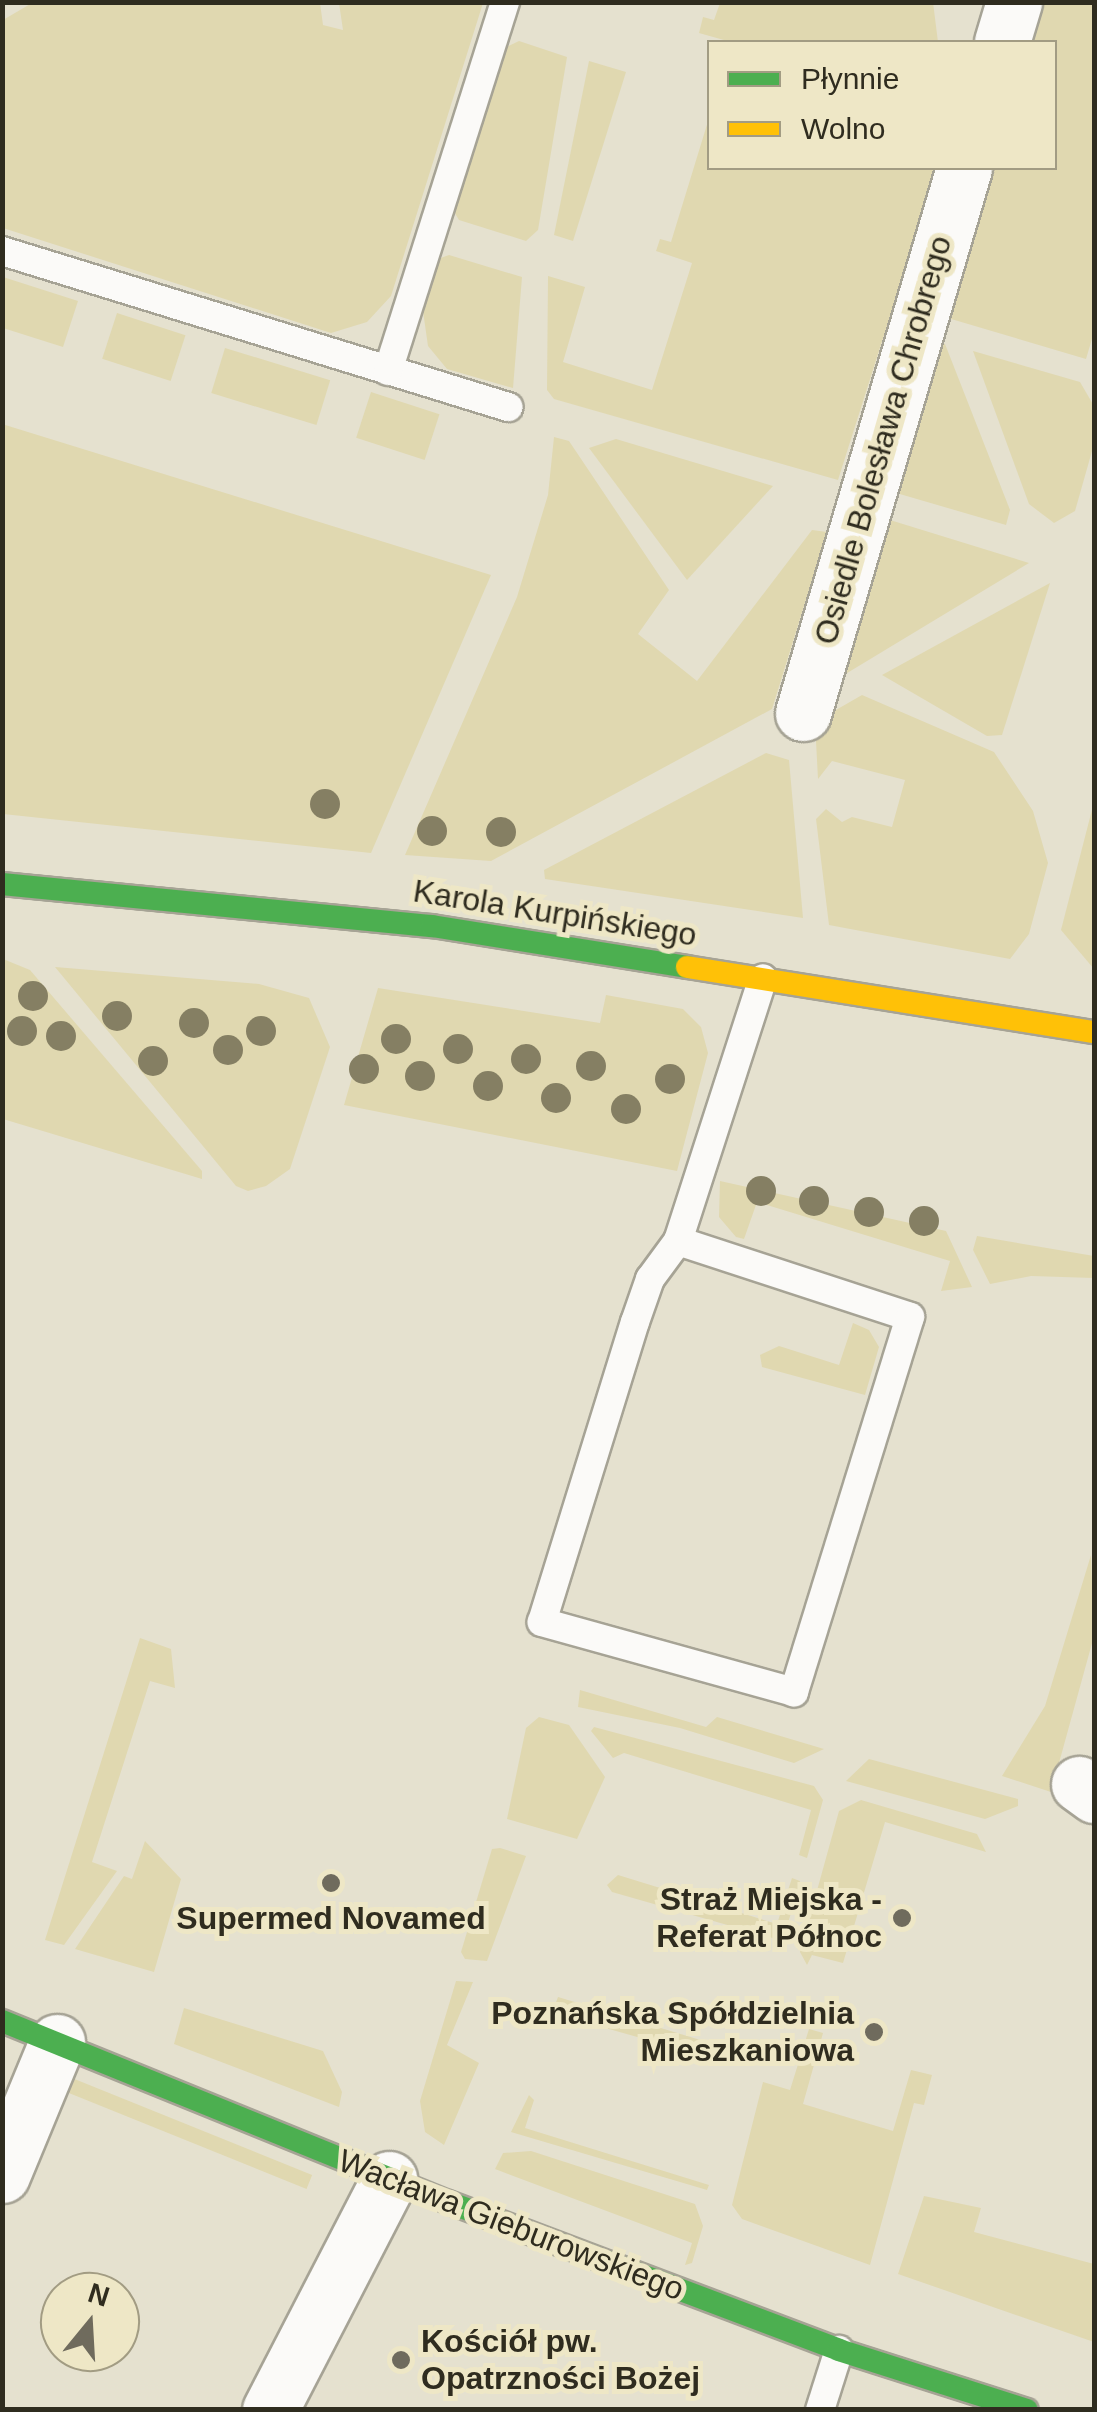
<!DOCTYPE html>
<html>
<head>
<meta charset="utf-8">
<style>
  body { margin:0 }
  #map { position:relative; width:1097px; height:2412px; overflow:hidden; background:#e5e1cf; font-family:Arial,sans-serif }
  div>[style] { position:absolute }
  .green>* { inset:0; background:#e0d8b0; transform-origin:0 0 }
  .roads { filter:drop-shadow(2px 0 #a6a395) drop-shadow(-2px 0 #a6a395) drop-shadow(0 2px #a6a395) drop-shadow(0 -2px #a6a395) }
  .lane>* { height:28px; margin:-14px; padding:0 14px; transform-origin:14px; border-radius:14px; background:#fbfaf8 }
  .street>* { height:55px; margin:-27.5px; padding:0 27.5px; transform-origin:27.5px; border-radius:27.5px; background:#fbfaf8 }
  .fast>* { height:22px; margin:-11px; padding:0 11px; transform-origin:11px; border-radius:11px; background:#4caf50 }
  .slow>* { height:22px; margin:-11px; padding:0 11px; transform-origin:11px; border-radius:11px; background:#ffc107 }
  .trees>* { width:30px; height:30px; margin:-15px; border-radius:50%; background:#857f63 }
  .dots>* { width:28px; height:28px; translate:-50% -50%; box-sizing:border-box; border:5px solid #eee7c6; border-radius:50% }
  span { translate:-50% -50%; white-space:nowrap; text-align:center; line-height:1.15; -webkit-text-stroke:10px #eee7c6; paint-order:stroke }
  .street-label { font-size:32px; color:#2f2c1f }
  .poi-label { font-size:32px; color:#2f2c1f; font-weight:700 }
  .right { translate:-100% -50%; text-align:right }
  .left { translate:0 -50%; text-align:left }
  .frame { position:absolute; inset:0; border:5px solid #2f2c1f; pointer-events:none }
  .legend { position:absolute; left:707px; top:40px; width:350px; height:130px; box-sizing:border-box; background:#eee7c6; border:2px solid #a29c83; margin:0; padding:12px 18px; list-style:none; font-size:30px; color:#2f2c1f }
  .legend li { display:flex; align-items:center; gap:20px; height:50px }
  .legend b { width:50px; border:2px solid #a29c83 }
  .north { position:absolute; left:40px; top:2272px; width:100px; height:100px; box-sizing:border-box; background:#eee7c6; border:2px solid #a29c83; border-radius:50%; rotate:18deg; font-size:28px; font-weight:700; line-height:40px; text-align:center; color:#2f2c1f }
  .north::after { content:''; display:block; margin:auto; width:35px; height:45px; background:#6f6b5d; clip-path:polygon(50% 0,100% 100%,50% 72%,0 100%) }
</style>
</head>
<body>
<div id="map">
  <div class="green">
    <i style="clip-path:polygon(933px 2px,938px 42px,731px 42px,699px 33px,703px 17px,714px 20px,720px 3px)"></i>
    <i style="clip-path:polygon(320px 3px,323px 25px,343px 30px,339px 3px,483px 3px,391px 296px,367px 322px,331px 333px,3px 228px,3px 20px,32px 3px)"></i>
    <i style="clip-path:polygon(1035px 3px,1094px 3px,1094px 332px,1086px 359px,941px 316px,985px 168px,1054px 168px,1054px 42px,1023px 42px)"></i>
    <i style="clip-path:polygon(519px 41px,567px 57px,538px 230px,526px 241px,459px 220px,453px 210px,504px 48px)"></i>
    <i style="clip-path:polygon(589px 61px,626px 72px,573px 241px,554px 235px)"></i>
    <i style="clip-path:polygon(709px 118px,710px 168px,937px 168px,838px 480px,554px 399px,547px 390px,548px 276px,585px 287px,563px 362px,652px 390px,692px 263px,656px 251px,660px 239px,671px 242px)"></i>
    <i style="clip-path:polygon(449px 255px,522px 277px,513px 388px,447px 369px,428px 346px,423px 311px,438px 259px)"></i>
    <i style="clip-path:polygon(3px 277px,78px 301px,63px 347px,3px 328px)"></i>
    <i style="left:117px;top:313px;width:72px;height:48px;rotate:18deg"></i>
    <i style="clip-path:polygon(933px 340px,945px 344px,1010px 510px,1006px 525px,886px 490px)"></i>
    <i style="left:225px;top:348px;width:110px;height:47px;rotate:17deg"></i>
    <i style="clip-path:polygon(973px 351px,1080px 382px,1094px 406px,1094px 444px,1075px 511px,1054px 523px,1029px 504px)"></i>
    <i style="left:371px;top:392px;width:72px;height:48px;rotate:18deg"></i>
    <i style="clip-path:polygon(2px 424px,491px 575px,371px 853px,3px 814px)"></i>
    <i style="clip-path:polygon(554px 437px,569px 441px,669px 590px,638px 634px,697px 681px,812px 530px,827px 532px,772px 709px,491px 861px,405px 855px,517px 597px,548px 495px)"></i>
    <i style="clip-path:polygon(616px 439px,773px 486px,687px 580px,589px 448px)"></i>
    <i style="clip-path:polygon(877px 516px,1029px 563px,824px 687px)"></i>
    <i style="clip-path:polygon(1050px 583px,1002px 735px,987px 736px,882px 675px)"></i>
    <i style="clip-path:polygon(862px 695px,994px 752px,1033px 811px,1048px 863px,1029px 934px,1010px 959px,829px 925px,816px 819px,826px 809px,842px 822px,852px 817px,892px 827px,905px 780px,832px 761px,818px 779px,815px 722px)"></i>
    <i style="clip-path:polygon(766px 753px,789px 760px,803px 918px,545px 879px,544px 870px)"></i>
    <i style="clip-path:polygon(1094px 802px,1094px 969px,1061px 930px)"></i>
    <i style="clip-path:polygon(3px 959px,30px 970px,202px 1171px,202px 1179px,3px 1119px)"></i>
    <i style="clip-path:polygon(55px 967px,259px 984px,309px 998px,330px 1047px,290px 1169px,266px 1186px,248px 1191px,236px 1186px)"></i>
    <i style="clip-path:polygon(378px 988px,600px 1023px,606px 995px,683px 1009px,701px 1027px,708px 1053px,677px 1171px,344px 1105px)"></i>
    <i style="clip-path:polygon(720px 1181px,946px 1231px,972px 1287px,941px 1291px,950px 1261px,757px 1202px,744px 1239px,736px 1237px,719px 1217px)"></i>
    <i style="clip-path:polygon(977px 1236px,1094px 1256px,1094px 1278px,1031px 1276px,990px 1284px,973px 1250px)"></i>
    <i style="clip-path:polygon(853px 1323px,869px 1330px,879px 1347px,865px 1395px,762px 1367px,760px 1355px,779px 1346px,839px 1365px)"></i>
    <i style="clip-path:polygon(1091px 1555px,1094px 1636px,1051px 1792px,1002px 1776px,1045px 1706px)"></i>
    <i style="clip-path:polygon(140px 1638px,171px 1649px,175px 1688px,150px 1681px,92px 1862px,117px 1871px,64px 1945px,45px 1940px)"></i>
    <i style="clip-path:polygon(580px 1690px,706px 1727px,717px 1717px,824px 1749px,794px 1763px,680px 1728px,578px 1707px)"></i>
    <i style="clip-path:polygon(539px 1717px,569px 1725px,605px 1777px,577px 1839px,507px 1819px,526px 1728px)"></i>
    <i style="clip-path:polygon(594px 1727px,814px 1786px,823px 1800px,807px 1858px,799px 1855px,811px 1810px,624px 1753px,613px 1758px,591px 1731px)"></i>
    <i style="clip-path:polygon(869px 1759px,1018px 1799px,1018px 1806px,985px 1819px,846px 1781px)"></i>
    <i style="clip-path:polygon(861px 1800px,977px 1834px,986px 1852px,885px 1822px,843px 1963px,812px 1955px,807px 1965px,800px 1952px,839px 1811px)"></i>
    <i style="clip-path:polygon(145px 1841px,181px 1879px,154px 1972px,75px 1949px,124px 1876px,132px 1879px)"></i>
    <i style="clip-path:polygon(500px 1848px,526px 1856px,487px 1961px,465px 1959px,461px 1952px,492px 1849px)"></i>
    <i style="clip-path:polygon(618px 1875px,777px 1924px,792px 1878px,800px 1881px,783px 1941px,612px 1892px,607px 1885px)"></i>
    <i style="clip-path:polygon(456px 1981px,473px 1982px,447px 2045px,479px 2063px,444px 2145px,425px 2132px,420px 2101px)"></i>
    <i style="clip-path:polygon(558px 1997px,717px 2045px,712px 2058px,552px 2013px)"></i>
    <i style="clip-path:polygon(184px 2008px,323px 2051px,342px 2092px,339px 2107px,174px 2044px)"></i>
    <i style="clip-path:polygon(809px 2029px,823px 2033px,803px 2104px,893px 2131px,911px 2070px,932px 2075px,924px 2105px,914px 2103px,870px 2265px,742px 2219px,732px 2205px,763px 2082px,790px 2090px)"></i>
    <i style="left:72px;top:2078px;width:259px;height:15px;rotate:22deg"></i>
    <i style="clip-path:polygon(529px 2095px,534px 2100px,525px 2128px,709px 2185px,707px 2190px,511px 2132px)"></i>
    <i style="clip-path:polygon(531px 2151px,695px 2204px,703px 2226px,692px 2263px,685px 2265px,692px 2243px,495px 2169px,503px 2153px)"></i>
    <i style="clip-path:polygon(924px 2196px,981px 2208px,974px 2232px,1094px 2264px,1094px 2342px,898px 2274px)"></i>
  </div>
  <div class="roads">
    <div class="lane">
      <i style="left:2px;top:251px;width:530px;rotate:17.13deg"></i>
      <i style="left:388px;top:371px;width:387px;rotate:-72.4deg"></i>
      <i style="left:678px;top:1241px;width:244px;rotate:18.1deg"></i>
      <i style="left:910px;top:1317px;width:393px;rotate:107.2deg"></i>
      <i style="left:794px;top:1692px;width:262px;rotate:-164.5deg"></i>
      <i style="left:542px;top:1622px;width:314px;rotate:-72.8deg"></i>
      <i style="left:635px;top:1322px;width:46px;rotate:-70.8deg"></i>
      <i style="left:650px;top:1279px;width:47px;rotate:-53.6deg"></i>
      <i style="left:678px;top:1241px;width:276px;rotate:-72.1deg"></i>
      <i style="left:820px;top:2410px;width:63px;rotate:-72.4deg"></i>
    </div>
    <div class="street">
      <i style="left:1002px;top:42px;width:42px;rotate:-73.3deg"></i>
      <i style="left:803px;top:713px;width:568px;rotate:-73.54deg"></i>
      <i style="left:1079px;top:1784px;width:19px;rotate:36deg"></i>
      <i style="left:2px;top:2175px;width:144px;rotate:-67.5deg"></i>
      <i style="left:270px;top:2410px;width:260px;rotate:-62.7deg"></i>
    </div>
    <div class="fast">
      <i style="left:2px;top:884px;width:432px;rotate:5.6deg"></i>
      <i style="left:432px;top:926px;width:258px;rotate:9.1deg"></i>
      <i style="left:2px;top:2021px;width:481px;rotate:22.1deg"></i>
      <i style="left:448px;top:2202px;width:418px;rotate:20.7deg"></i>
      <i style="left:839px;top:2350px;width:197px;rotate:17.7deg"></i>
    </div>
    <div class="slow">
      <i style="left:687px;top:967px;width:412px;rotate:9.1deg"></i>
    </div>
  </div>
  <div class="trees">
    <i style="left:325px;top:804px"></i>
    <i style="left:432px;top:831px"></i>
    <i style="left:501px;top:832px"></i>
    <i style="left:33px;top:996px"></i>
    <i style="left:117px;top:1016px"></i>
    <i style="left:194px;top:1023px"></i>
    <i style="left:22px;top:1031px"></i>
    <i style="left:261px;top:1031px"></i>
    <i style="left:61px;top:1036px"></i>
    <i style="left:396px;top:1039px"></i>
    <i style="left:458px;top:1049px"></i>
    <i style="left:228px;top:1050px"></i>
    <i style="left:526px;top:1059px"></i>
    <i style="left:153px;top:1061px"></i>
    <i style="left:591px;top:1066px"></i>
    <i style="left:364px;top:1069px"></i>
    <i style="left:420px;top:1076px"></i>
    <i style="left:670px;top:1079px"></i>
    <i style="left:488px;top:1086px"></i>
    <i style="left:556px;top:1098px"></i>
    <i style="left:626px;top:1109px"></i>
    <i style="left:761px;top:1191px"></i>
    <i style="left:814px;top:1201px"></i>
    <i style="left:869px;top:1212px"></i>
    <i style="left:924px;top:1221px"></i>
  </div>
  <div class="dots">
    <i style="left:331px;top:1883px;background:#6f6b5d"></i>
    <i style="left:902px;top:1918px;background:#6f6b5d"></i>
    <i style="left:874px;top:2032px;background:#6f6b5d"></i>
    <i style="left:401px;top:2360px;background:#6f6b5d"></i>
  </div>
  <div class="street-label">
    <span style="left:883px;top:440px;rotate:-74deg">Osiedle Bolesława Chrobrego</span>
    <span style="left:555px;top:913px;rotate:9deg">Karola Kurpińskiego</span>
    <span style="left:511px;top:2225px;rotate:21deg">Wacława Gieburowskiego</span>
  </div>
  <div class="poi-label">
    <span class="right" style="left:882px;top:1918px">Straż Miejska -<br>Referat Północ</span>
    <span style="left:331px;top:1918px">Supermed Novamed</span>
    <span class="right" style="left:854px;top:2032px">Poznańska Spółdzielnia<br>Mieszkaniowa</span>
    <span class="left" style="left:421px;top:2360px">Kościół pw.<br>Opatrzności Bożej</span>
  </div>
  <div class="frame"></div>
  <ul class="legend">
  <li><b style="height:12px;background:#4caf50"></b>Płynnie</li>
  <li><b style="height:12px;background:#ffc107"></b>Wolno</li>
  </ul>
  <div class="north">N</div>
</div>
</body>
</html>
